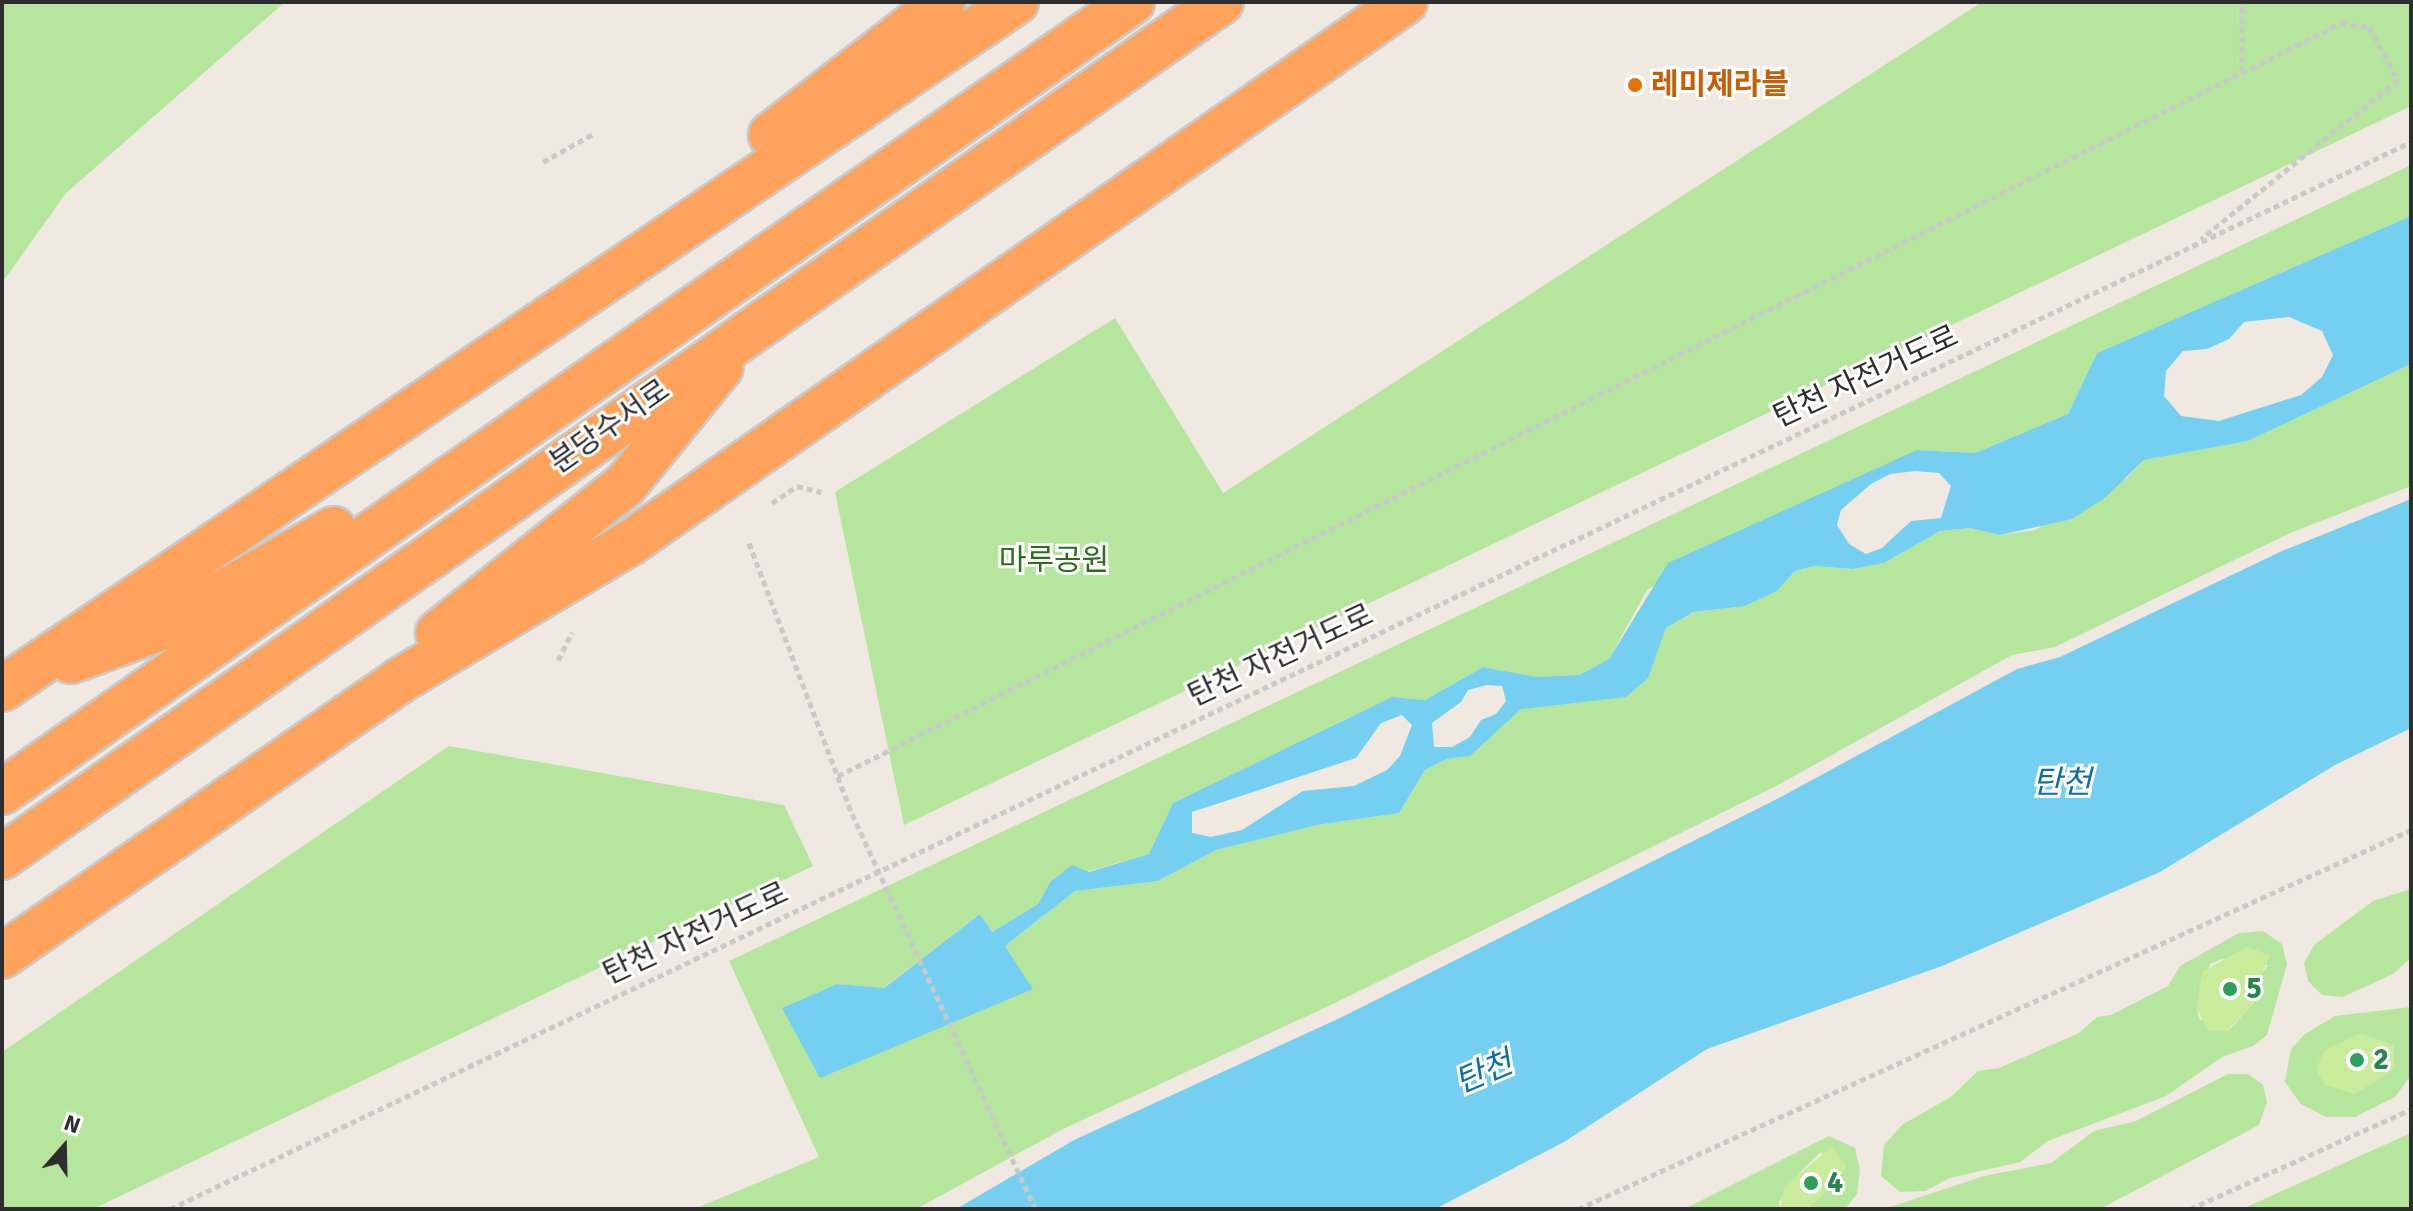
<!DOCTYPE html>
<html>
<head>
<meta charset="utf-8">
<style>
  body { margin:0 }
  #map { position:relative; width:2413px; height:1211px; overflow:hidden; background:#efe9e1; font-family:Signika,"Noto Sans KR",sans-serif }
  div>[style] { position:absolute }
  .green>* { inset:0; background:#b6e59e }
  .pitch>* { inset:0; background:#c9ec9a }
  .water>* { inset:0; background:#75cff0 }
  .path>* { height:5px; margin-top:-2.5px; transform-origin:0; background:repeating-linear-gradient(90deg,#c9c9c9 0 6px,transparent 0 10px) }
  .roads { filter:drop-shadow(2px 0 #c9c9c9) drop-shadow(-2px 0 #c9c9c9) drop-shadow(0 2px #c9c9c9) drop-shadow(0 -2px #c9c9c9) }
  .highway>* { height:44px; margin:-22px; padding:0 22px; transform-origin:22px; border-radius:22px; background:#ffa35c }
  .path-bridge>* { height:5px; margin-top:-2.5px; transform-origin:0; background:repeating-linear-gradient(90deg,#c9c9c9 0 6px,transparent 0 10px) }
  .dots>* { width:22px; height:22px; translate:-50% -50%; box-sizing:border-box; border:4px solid #fff; border-radius:50% }
  span { translate:-50% -50%; white-space:nowrap; text-align:center; line-height:1.15; -webkit-text-stroke:6px #fff; paint-order:stroke }
  .food-label { font-size:30px; color:#c56008; font-weight:700 }
  .left { translate:0 -50%; text-align:left }
  .street-label { font-size:30px; color:#2e2e2e }
  .park-label { font-size:30px; color:#2c6e1b }
  .leisure-label { font-size:30px; color:#27864d; font-weight:700 }
  .water-label { font-size:32px; color:#0d6fa3; font-style:italic }
  .frame { position:absolute; inset:0; border:4px solid #2e2e2e; pointer-events:none }
  .north { position:absolute; left:24px; top:1107px; width:80px; height:80px; -webkit-text-stroke:6px #fff; paint-order:stroke; rotate:20deg; font-size:22px; font-weight:700; line-height:32px; text-align:center; color:#2e2e2e }
  .north::after { content:''; display:block; margin:auto; width:28px; height:36px; background:#2e2e2e; clip-path:polygon(50% 0,100% 100%,50% 72%,0 100%) }
</style>
</head>
<body>
<div id="map">
  <div class="green">
    <i style="clip-path:polygon(2px 2px,285px 2px,66px 193px,2px 283px)"></i>
    <i style="clip-path:polygon(1982px 2px,2411px 2px,2411px 106px,904px 825px,835px 492px,1115px 318px,1223px 493px)"></i>
    <i style="clip-path:polygon(2411px 165px,2411px 216px,2097px 353px,2068px 414px,1975px 453px,1917px 450px,1647px 590px,1609px 659px,1579px 675px,1537px 677px,1483px 667px,1425px 700px,1392px 697px,1173px 803px,1149px 854px,1050px 882px,1038px 904px,992px 932px,980px 914px,883px 988px,837px 984px,782px 1008px,1032px 989px,1005px 946px,1075px 891px,1158px 881px,1216px 850px,1317px 825px,1399px 813px,1425px 770px,1447px 759px,1470px 756px,1521px 708px,1553px 703px,1656px 652px,1666px 628px,1695px 612px,1745px 606px,1777px 591px,1795px 571px,1815px 566px,1853px 569px,1884px 563px,1940px 531px,1970px 528px,2000px 535px,2035px 530px,2127px 478px,2144px 460px,2248px 441px,2411px 364px,2411px 486px,2290px 533px,2055px 647px,2012px 655px,1776px 786px,1335px 1003px,1065px 1128px,916px 1209px,694px 1209px,819px 1157px,729px 961px)"></i>
    <i style="clip-path:polygon(449px 746px,784px 805px,813px 866px,93px 1209px,2px 1209px,2px 1052px)"></i>
    <i style="clip-path:polygon(2411px 889px,2411px 958px,2393px 974px,2343px 997px,2322px 995px,2308px 981px,2304px 963px,2314px 945px,2373px 901px)"></i>
    <i style="clip-path:polygon(evenodd,2263px 931px,2282px 944px,2287px 964px,2267px 1035px,2253px 1046px,2222px 1057px,2166px 1096px,2048px 1141px,2020px 1162px,1950px 1178px,1925px 1191px,1900px 1192px,1881px 1176px,1884px 1145px,1902px 1125px,1952px 1096px,1978px 1071px,1999px 1068px,2079px 1033px,2097px 1017px,2111px 1015px,2168px 986px,2180px 966px,2239px 933px,2263px 931px,2222px 959px,2268px 965px,2262px 973px,2263px 993px,2228px 1031px,2199px 1019px,2197px 1008px,2210px 964px,2222px 959px)"></i>
    <i style="clip-path:polygon(2411px 1007px,2411px 1075px,2395px 1097px,2355px 1117px,2326px 1117px,2301px 1104px,2285px 1082px,2291px 1049px,2305px 1034px,2335px 1016px)"></i>
    <i style="clip-path:polygon(2228px 1074px,2248px 1074px,2263px 1085px,2267px 1102px,2259px 1125px,2100px 1209px,1884px 1209px,1984px 1176px,2051px 1163px,2094px 1131px,2136px 1121px)"></i>
    <i style="clip-path:polygon(2411px 1133px,2411px 1209px,2242px 1209px)"></i>
    <i style="clip-path:polygon(1829px 1136px,1855px 1148px,1860px 1170px,1857px 1194px,1845px 1209px,1807px 1209px,1839px 1178px,1821px 1152px,1800px 1172px,1779px 1202px,1780px 1209px,1684px 1209px)"></i>
  </div>
  <div class="pitch">
    <i style="clip-path:polygon(2246px 947px,2270px 955px,2262px 973px,2263px 993px,2227px 1031px,2207px 1030px,2197px 1008px,2202px 972px)"></i>
    <i style="clip-path:polygon(2360px 1033px,2394px 1045px,2394px 1069px,2355px 1094px,2325px 1085px,2316px 1069px,2324px 1051px)"></i>
    <i style="clip-path:polygon(1831px 1147px,1847px 1166px,1839px 1178px,1807px 1209px,1780px 1209px,1784px 1187px)"></i>
  </div>
  <div class="water">
    <i style="clip-path:polygon(evenodd,2411px 216px,2411px 364px,2248px 441px,2144px 460px,2106px 497px,2072px 519px,2000px 535px,1970px 528px,1940px 531px,1884px 563px,1853px 569px,1814px 566px,1795px 571px,1777px 591px,1745px 606px,1694px 612px,1666px 628px,1648px 678px,1626px 697px,1521px 709px,1470px 756px,1447px 759px,1425px 770px,1399px 813px,1317px 825px,1216px 850px,1158px 881px,1075px 891px,1005px 946px,1033px 989px,820px 1078px,782px 1008px,837px 984px,884px 988px,980px 914px,992px 932px,1038px 904px,1050px 882px,1072px 865px,1089px 872px,1149px 854px,1173px 803px,1392px 697px,1425px 700px,1483px 667px,1537px 677px,1579px 675px,1609px 659px,1668px 563px,1917px 450px,1975px 453px,2068px 414px,2097px 353px,2411px 216px,2289px 317px,2322px 331px,2333px 355px,2322px 377px,2301px 395px,2219px 421px,2181px 416px,2164px 396px,2166px 371px,2183px 351px,2207px 349px,2229px 339px,2244px 322px,2289px 317px,2411px 216px,1915px 471px,1939px 473px,1951px 486px,1941px 518px,1911px 521px,1882px 548px,1866px 554px,1849px 544px,1837px 525px,1841px 510px,1871px 484px,1890px 474px,1915px 471px,2411px 216px,1487px 685px,1502px 686px,1506px 701px,1496px 714px,1481px 720px,1470px 737px,1452px 747px,1434px 747px,1432px 723px,1461px 702px,1468px 690px,1487px 685px,2411px 216px,1402px 715px,1412px 725px,1400px 756px,1387px 770px,1354px 786px,1303px 791px,1242px 830px,1211px 837px,1192px 833px,1192px 812px,1356px 758px,1381px 723px,1402px 715px)"></i>
    <i style="clip-path:polygon(2411px 499px,2411px 728px,2335px 765px,2160px 872px,1942px 966px,1707px 1049px,1564px 1142px,1435px 1209px,956px 1209px,1074px 1140px,1340px 1018px,1775px 800px,2017px 669px,2060px 657px,2282px 551px)"></i>
  </div>
  <div class="path">
    <i style="left:2242px;top:73px;width:71px;rotate:-90deg"></i>
    <i style="left:543px;top:162px;width:57px;rotate:-29.2deg"></i>
    <i style="left:772px;top:503px;width:30px;rotate:-34deg"></i>
    <i style="left:797px;top:486px;width:25px;rotate:14deg"></i>
    <i style="left:749px;top:543px;width:290px;rotate:69.2deg"></i>
    <i style="left:558px;top:660px;width:31px;rotate:-63deg"></i>
    <i style="left:838px;top:776px;width:1681px;rotate:-26.61deg"></i>
    <i style="left:2341px;top:23px;width:28px;rotate:8deg"></i>
    <i style="left:2369px;top:27px;width:60px;rotate:61.3deg"></i>
    <i style="left:2398px;top:80px;width:253px;rotate:141.1deg"></i>
    <i style="left:170px;top:1209px;width:2482px;rotate:-25.46deg"></i>
    <i style="left:1578px;top:1209px;width:915px;rotate:-24.46deg"></i>
    <i style="left:2190px;top:1209px;width:243px;rotate:-24.3deg"></i>
  </div>
  <div class="roads">
    <div class="highway">
      <i style="left:771px;top:135px;width:217px;rotate:-37.7deg"></i>
      <i style="left:438px;top:633px;width:238px;rotate:-38.4deg"></i>
      <i style="left:625px;top:485px;width:152px;rotate:-50.9deg"></i>
      <i style="left:71px;top:661px;width:96px;rotate:-20.1deg"></i>
      <i style="left:161px;top:628px;width:199px;rotate:-29.8deg"></i>
      <i style="left:2px;top:689px;width:1225px;rotate:-34.12deg"></i>
      <i style="left:2px;top:792px;width:1379px;rotate:-34.96deg"></i>
      <i style="left:2px;top:857px;width:1489px;rotate:-35.05deg"></i>
      <i style="left:2px;top:956px;width:483px;rotate:-34.7deg"></i>
      <i style="left:399px;top:681px;width:269px;rotate:-30.9deg"></i>
      <i style="left:630px;top:543px;width:945px;rotate:-34.92deg"></i>
    </div>
  </div>
  <div class="path-bridge">
    <i style="left:852px;top:814px;width:435px;rotate:65.1deg"></i>
  </div>
  <div class="dots">
    <i style="left:1635px;top:85px;background:#e8710a"></i>
    <i style="left:2230px;top:989px;background:#2e9e5b"></i>
    <i style="left:2357px;top:1060px;background:#2e9e5b"></i>
    <i style="left:1811px;top:1183px;background:#2e9e5b"></i>
  </div>
  <div class="food-label">
    <span class="left" style="left:1651px;top:85px">레미제라블</span>
  </div>
  <div class="street-label">
    <span style="left:1866px;top:377px;rotate:-25deg">탄천 자전거도로</span>
    <span style="left:610px;top:427px;rotate:-35deg">분당수서로</span>
    <span style="left:1281px;top:656px;rotate:-25deg">탄천 자전거도로</span>
    <span style="left:696px;top:934px;rotate:-25deg">탄천 자전거도로</span>
  </div>
  <div class="park-label">
    <span style="left:1054px;top:561px">마루공원</span>
  </div>
  <div class="leisure-label">
    <span class="left" style="left:2246px;top:989px">5</span>
    <span class="left" style="left:2373px;top:1060px">2</span>
    <span class="left" style="left:1827px;top:1183px">4</span>
  </div>
  <div class="water-label">
    <span style="left:2062px;top:783px">탄천</span>
    <span style="left:1484px;top:1073px;rotate:-23deg">탄천</span>
  </div>
  <div class="frame"></div>
  <div class="north">N</div>
</div>
</body>
</html>
